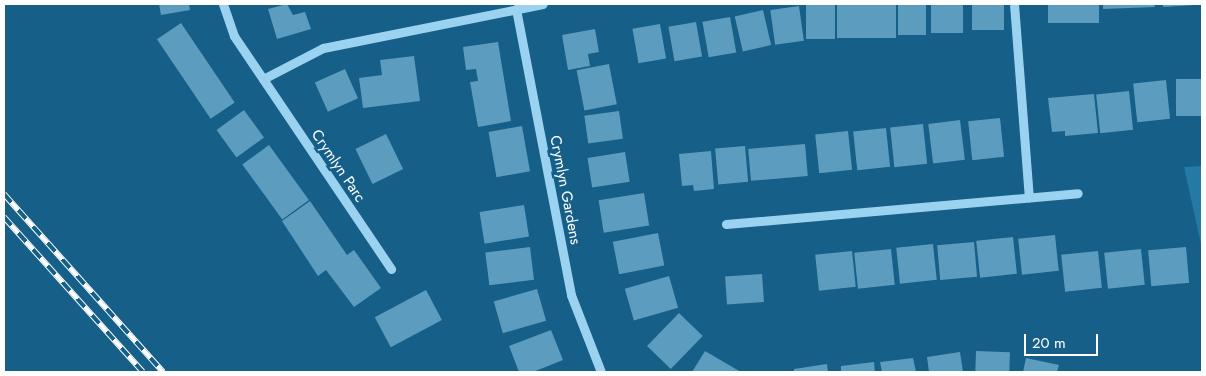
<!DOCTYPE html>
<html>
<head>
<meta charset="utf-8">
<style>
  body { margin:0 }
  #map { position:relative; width:1206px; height:376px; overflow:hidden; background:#155f88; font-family:Jost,sans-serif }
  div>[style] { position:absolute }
  .green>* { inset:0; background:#2479a5 }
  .building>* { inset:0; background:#5c9cbe; transform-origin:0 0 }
  .minor>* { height:9px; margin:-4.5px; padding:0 4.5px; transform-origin:4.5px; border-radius:4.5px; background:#9bd2ef }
  .rail>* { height:5.5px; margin-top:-2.75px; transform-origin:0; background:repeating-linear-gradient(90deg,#155f88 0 11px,#fff 0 22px); box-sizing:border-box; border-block:1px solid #fff }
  span { translate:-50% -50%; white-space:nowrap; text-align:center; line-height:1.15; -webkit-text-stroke:5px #155f88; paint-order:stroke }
  .street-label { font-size:15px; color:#fff }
  .frame { position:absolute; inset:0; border:5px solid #fff; pointer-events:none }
  .scale { position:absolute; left:1024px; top:334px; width:74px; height:22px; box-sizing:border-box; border:2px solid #fff; border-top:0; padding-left:6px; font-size:15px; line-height:18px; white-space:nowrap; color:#fff; -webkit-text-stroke:4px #155f88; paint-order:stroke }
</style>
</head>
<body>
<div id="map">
  <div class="green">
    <i style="clip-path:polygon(1202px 166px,1202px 249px,1184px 167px)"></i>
  </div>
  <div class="building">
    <i style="clip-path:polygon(159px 4px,189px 4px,190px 10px,161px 15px)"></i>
    <i style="clip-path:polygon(287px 4px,293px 15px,305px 12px,311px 29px,277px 39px,268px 9px)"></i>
    <i style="left:806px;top:4px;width:29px;height:35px"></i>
    <i style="left:837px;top:4px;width:59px;height:34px"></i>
    <i style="left:898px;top:4px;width:28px;height:31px"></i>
    <i style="left:931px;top:4px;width:32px;height:29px"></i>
    <i style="left:972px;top:4px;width:32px;height:26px"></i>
    <i style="left:1048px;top:4px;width:51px;height:19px"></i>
    <i style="clip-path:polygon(1103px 4px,1154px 4px,1155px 7px,1103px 9px)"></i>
    <i style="clip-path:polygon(1163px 4px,1195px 4px,1195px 5px,1163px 7px)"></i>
    <i style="left:799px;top:6px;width:35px;height:29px;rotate:82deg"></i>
    <i style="left:763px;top:10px;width:36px;height:29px;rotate:77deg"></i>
    <i style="left:730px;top:17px;width:36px;height:28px;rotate:80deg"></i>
    <i style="left:696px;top:22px;width:35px;height:28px;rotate:80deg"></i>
    <i style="left:181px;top:23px;width:96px;height:29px;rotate:56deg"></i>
    <i style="left:660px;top:24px;width:35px;height:28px;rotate:80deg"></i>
    <i style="clip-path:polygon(595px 29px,599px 52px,588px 54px,590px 66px,568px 70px,562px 35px)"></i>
    <i style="clip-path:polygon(498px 42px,511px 121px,478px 127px,470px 82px,478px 81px,476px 69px,466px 70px,463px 47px)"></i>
    <i style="clip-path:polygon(414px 56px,420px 101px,363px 108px,359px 78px,382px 75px,380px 60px)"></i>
    <i style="left:609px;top:64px;width:41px;height:33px;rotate:79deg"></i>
    <i style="left:345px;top:69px;width:32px;height:33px;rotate:66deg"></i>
    <i style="left:1202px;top:79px;width:37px;height:26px;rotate:90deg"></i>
    <i style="left:1166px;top:80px;width:39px;height:33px;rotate:84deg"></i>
    <i style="left:1129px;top:91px;width:39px;height:33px;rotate:84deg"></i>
    <i style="clip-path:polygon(1094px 94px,1098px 133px,1065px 136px,1065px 131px,1052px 132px,1048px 98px)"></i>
    <i style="left:244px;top:110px;width:34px;height:34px;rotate:54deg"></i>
    <i style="left:619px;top:111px;width:28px;height:35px;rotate:82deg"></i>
    <i style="left:1000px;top:118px;width:39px;height:32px;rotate:84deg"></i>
    <i style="left:960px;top:120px;width:40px;height:32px;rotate:83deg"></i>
    <i style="left:923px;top:124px;width:40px;height:33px;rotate:84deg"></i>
    <i style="left:522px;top:126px;width:46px;height:34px;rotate:80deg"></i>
    <i style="left:886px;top:128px;width:39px;height:33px;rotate:84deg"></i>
    <i style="left:848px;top:131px;width:39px;height:33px;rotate:84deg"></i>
    <i style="left:386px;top:134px;width:39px;height:34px;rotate:64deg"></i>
    <i style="left:805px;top:144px;width:32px;height:57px;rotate:85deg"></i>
    <i style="left:269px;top:145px;width:68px;height:33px;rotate:54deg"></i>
    <i style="left:745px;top:146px;width:36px;height:30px;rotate:85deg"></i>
    <i style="clip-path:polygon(711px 151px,714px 189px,694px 191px,693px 185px,682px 186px,679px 154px)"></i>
    <i style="left:625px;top:152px;width:30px;height:38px;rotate:81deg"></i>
    <i style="left:644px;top:193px;width:33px;height:46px;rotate:81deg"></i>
    <i style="clip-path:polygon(310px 201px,347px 255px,354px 250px,381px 288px,354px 307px,326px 270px,318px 276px,282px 221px)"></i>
    <i style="left:524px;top:205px;width:32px;height:45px;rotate:81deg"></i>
    <i style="left:658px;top:233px;width:33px;height:46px;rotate:79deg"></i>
    <i style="left:1055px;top:235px;width:36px;height:37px;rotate:84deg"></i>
    <i style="left:1013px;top:237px;width:37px;height:37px;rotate:84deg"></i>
    <i style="left:974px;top:242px;width:35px;height:37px;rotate:85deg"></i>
    <i style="left:933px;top:244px;width:36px;height:37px;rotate:84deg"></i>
    <i style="left:530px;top:247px;width:33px;height:45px;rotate:83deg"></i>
    <i style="left:1186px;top:247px;width:36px;height:38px;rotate:85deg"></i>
    <i style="left:891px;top:249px;width:36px;height:37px;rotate:84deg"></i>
    <i style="left:1141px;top:249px;width:36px;height:37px;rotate:84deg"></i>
    <i style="left:852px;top:251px;width:36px;height:37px;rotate:84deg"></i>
    <i style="left:1098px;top:251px;width:37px;height:37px;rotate:84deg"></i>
    <i style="left:762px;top:274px;width:28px;height:37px;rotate:86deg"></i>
    <i style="left:669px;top:276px;width:33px;height:46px;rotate:74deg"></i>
    <i style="left:537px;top:289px;width:33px;height:45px;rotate:74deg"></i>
    <i style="left:426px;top:290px;width:34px;height:58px;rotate:62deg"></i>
    <i style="left:679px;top:313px;width:33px;height:46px;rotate:44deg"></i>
    <i style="clip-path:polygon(551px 330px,563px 360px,533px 372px,519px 372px,509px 346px)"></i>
    <i style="clip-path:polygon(705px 351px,741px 372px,692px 372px)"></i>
    <i style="left:976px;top:351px;width:34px;height:21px;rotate:2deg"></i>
    <i style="clip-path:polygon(960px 352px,963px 372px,929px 372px,927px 357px)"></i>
    <i style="clip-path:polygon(913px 358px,916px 372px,882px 372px,880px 362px)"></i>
    <i style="clip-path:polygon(1026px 358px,1059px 365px,1057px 372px,1023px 372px)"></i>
    <i style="clip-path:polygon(874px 362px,875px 372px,841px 372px,841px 366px)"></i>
    <i style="clip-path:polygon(827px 364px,828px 372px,794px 372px,794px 369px)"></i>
  </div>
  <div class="minor">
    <i style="left:223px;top:4px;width:34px;rotate:71deg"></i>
    <i style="left:234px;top:36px;width:281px;rotate:56deg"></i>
    <i style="left:1014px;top:4px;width:194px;rotate:85.6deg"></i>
    <i style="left:516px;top:9px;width:291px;rotate:79.1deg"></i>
    <i style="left:571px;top:295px;width:83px;rotate:68.7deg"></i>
    <i style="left:263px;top:79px;width:68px;rotate:-27.3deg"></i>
    <i style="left:323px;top:48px;width:224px;rotate:-11.3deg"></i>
    <i style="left:726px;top:224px;width:353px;rotate:-5deg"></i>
  </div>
  <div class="rail">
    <i style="left:4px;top:194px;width:239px;rotate:48.2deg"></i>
    <i style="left:4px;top:217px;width:208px;rotate:48.1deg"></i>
  </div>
  <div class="street-label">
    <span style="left:338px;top:166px;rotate:56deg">Crymlyn Parc</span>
    <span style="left:565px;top:190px;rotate:79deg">Crymlyn Gardens</span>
  </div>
  <div class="frame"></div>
  <div class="scale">20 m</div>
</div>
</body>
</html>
